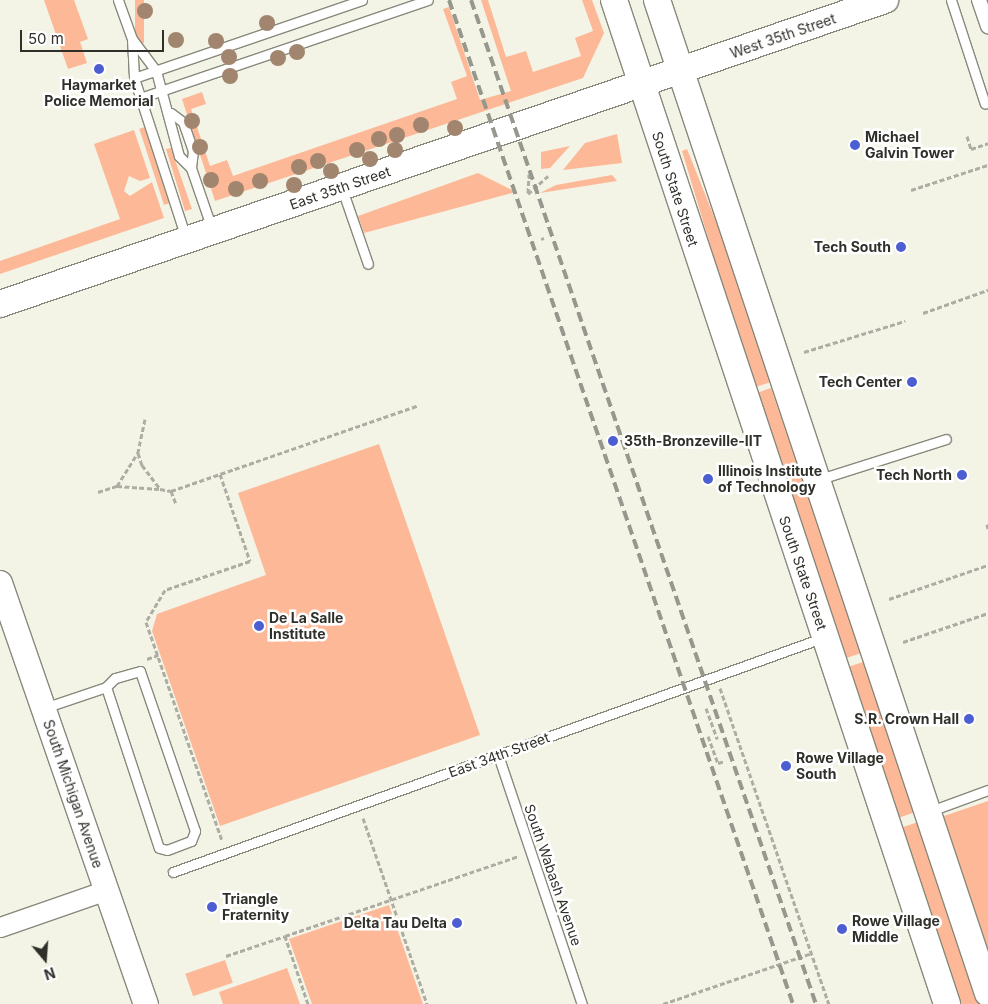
<!DOCTYPE html>
<html>
<head>
<meta charset="utf-8">
<style>
  body { margin:0 }
  #map { position:relative; width:988px; height:1004px; overflow:hidden; background:#f3f4e6; font-family:Inter,sans-serif }
  div>[style] { position:absolute }
  .green>* { inset:0; background:#fdb897; transform-origin:0 0 }
  .path>* { height:3px; margin-top:-1.5px; transform-origin:0; background:repeating-linear-gradient(90deg,#adada3 0 5px,transparent 0 7.5px) }
  .roads { filter:drop-shadow(1px 0 #88897c) drop-shadow(-1px 0 #88897c) drop-shadow(0 1px #88897c) drop-shadow(0 -1px #88897c) }
  .service>* { height:9px; margin:-4.5px; padding:0 4.5px; transform-origin:4.5px; border-radius:4.5px; background:#fff }
  .pedestrian>* { height:14px; margin:-7px; padding:0 7px; transform-origin:7px; border-radius:7px; background:#fff }
  .minor>* { height:19px; margin:-9.5px; padding:0 9.5px; transform-origin:9.5px; border-radius:9.5px; background:#fff }
  .tertiary>* { height:24px; margin:-12px; padding:0 12px; transform-origin:12px; border-radius:12px; background:#fff }
  .secondary>* { height:26px; margin:-13px; padding:0 13px; transform-origin:13px; border-radius:13px; background:#fff }
  .rail>* { height:4px; margin-top:-2px; transform-origin:0; background:repeating-linear-gradient(90deg,#96978d 0 10px,transparent 0 15px) }
  .trees>* { width:16px; height:16px; margin:-8px; border-radius:50%; background:#a2856e }
  .dots>* { width:14px; height:14px; translate:-50% -50%; box-sizing:border-box; border:2px solid #fff; border-radius:50% }
  span { translate:-50% -50%; white-space:nowrap; text-align:center; line-height:1.15; -webkit-text-stroke:5px #fff; paint-order:stroke }
  .street-label { font-size:14px; color:#30302b }
  .poi-label { font-size:14px; color:#30302b; font-weight:700 }
  .left { translate:0 -50%; text-align:left }
  .right { translate:-100% -50%; text-align:right }
  .north { position:absolute; left:20px; top:934px; width:50px; height:50px; -webkit-text-stroke:4px #fff; paint-order:stroke; rotate:162deg; font-size:14px; font-weight:700; line-height:20px; text-align:center; color:#30302b }
  .north::after { content:''; display:block; margin:auto; width:18px; height:22px; background:#30302b; clip-path:polygon(50% 0,100% 100%,50% 72%,0 100%) }
  .scale { position:absolute; left:20px; top:30px; width:144px; height:22px; box-sizing:border-box; border:2px solid #30302b; border-top:0; padding-left:6px; font-size:15px; line-height:18px; white-space:nowrap; color:#30302b; -webkit-text-stroke:4px #fff; paint-order:stroke }
</style>
</head>
<body>
<div id="map">
  <div class="green">
    <i style="clip-path:polygon(44px 0,74px 0,88px 39px,80px 42px,87px 63px,68px 69px)"></i>
    <i style="left:135px;top:0;width:9px;height:43px"></i>
    <i style="clip-path:polygon(481px 0,488px 0,506px 57px,526px 51px,533px 72px,581px 56px,575px 38px,593px 31px,582px 0,592px 0,604px 33px,583px 78px,215px 201px,182px 99px,202px 92px,206px 104px,191px 109px,210px 166px,227px 160px,233px 176px,457px 99px,451px 82px,467px 76px,443px 9px,449px 7px,480px 100px,511px 91px)"></i>
    <i style="left:145px;top:127px;width:80px;height:6px;rotate:72deg"></i>
    <i style="clip-path:polygon(134px 130px,150px 178px,140px 181px,129px 176px,124px 191px,130px 196px,152px 182px,164px 218px,0 274px,0 261px,120px 219px,94px 144px)"></i>
    <i style="clip-path:polygon(617px 134px,622px 163px,563px 170px,585px 143px)"></i>
    <i style="clip-path:polygon(570px 146px,550px 168px,541px 169px,541px 152px)"></i>
    <i style="clip-path:polygon(171px 148px,192px 209px,185px 211px,166px 149px)"></i>
    <i style="clip-path:polygon(687px 149px,737px 274px,771px 382px,753px 388px,682px 151px)"></i>
    <i style="clip-path:polygon(478px 173px,516px 192px,364px 233px,358px 216px)"></i>
    <i style="clip-path:polygon(612px 175px,617px 181px,540px 193px,556px 185px)"></i>
    <i style="left:771px;top:388px;width:280px;height:18px;rotate:71deg"></i>
    <i style="clip-path:polygon(379px 444px,480px 735px,220px 826px,152px 631px,157px 614px,266px 575px,238px 493px)"></i>
    <i style="left:863px;top:662px;width:159px;height:18px;rotate:71deg"></i>
    <i style="clip-path:polygon(988px 801px,988px 962px,938px 818px)"></i>
    <i style="left:918px;top:822px;width:193px;height:18px;rotate:71deg"></i>
    <i style="clip-path:polygon(389px 905px,423px 1004px,312px 1004px,289px 939px)"></i>
    <i style="left:225px;top:960px;width:24px;height:42px;rotate:71deg"></i>
    <i style="clip-path:polygon(287px 968px,300px 1004px,223px 1004px,219px 992px)"></i>
  </div>
  <div class="path">
    <i style="left:967px;top:136px;width:14px;rotate:73deg"></i>
    <i style="left:971px;top:149px;width:18px;rotate:-19deg"></i>
    <i style="left:911px;top:190px;width:81px;rotate:-18deg"></i>
    <i style="left:528px;top:193px;width:19px;rotate:-87deg"></i>
    <i style="left:528px;top:194px;width:27px;rotate:-42deg"></i>
    <i style="left:542px;top:237px;width:3px;rotate:72deg"></i>
    <i style="left:923px;top:313px;width:69px;rotate:-19.5deg"></i>
    <i style="left:804px;top:352px;width:106px;rotate:-17.1deg"></i>
    <i style="left:145px;top:419px;width:35px;rotate:102deg"></i>
    <i style="left:138px;top:453px;width:13px;rotate:72deg"></i>
    <i style="left:142px;top:465px;width:30px;rotate:53deg"></i>
    <i style="left:160px;top:489px;width:11px;rotate:10deg"></i>
    <i style="left:171px;top:491px;width:262px;rotate:-19.1deg"></i>
    <i style="left:220px;top:474px;width:92px;rotate:71deg"></i>
    <i style="left:250px;top:561px;width:90px;rotate:161.2deg"></i>
    <i style="left:165px;top:590px;width:37px;rotate:121deg"></i>
    <i style="left:146px;top:622px;width:231px;rotate:70.8deg"></i>
    <i style="left:117px;top:486px;width:42px;rotate:4.1deg"></i>
    <i style="left:171px;top:491px;width:14px;rotate:69deg"></i>
    <i style="left:98px;top:492px;width:20px;rotate:-18deg"></i>
    <i style="left:117px;top:486px;width:39px;rotate:-58deg"></i>
    <i style="left:987px;top:524px;width:5px;rotate:79deg"></i>
    <i style="left:889px;top:599px;width:105px;rotate:-19deg"></i>
    <i style="left:903px;top:642px;width:90px;rotate:-18.8deg"></i>
    <i style="left:147px;top:659px;width:12px;rotate:-20deg"></i>
    <i style="left:720px;top:688px;width:334px;rotate:71deg"></i>
    <i style="left:706px;top:708px;width:33px;rotate:70deg"></i>
    <i style="left:708px;top:736px;width:29px;rotate:70deg"></i>
    <i style="left:718px;top:763px;width:7px;rotate:-16deg"></i>
    <i style="left:363px;top:818px;width:197px;rotate:71deg"></i>
    <i style="left:226px;top:956px;width:62px;rotate:-18.7deg"></i>
    <i style="left:308px;top:1004px;width:72px;rotate:-108.7deg"></i>
    <i style="left:285px;top:936px;width:246px;rotate:-18.9deg"></i>
    <i style="left:663px;top:1004px;width:157px;rotate:-18.9deg"></i>
  </div>
  <div class="roads">
    <div class="service">
      <i style="left:118px;top:0;width:41px;rotate:70.3deg"></i>
      <i style="left:132px;top:39px;width:40px;rotate:53deg"></i>
      <i style="left:156px;top:71px;width:88px;rotate:74.9deg"></i>
      <i style="left:179px;top:156px;width:17px;rotate:45deg"></i>
      <i style="left:191px;top:168px;width:65px;rotate:71deg"></i>
      <i style="left:951px;top:0;width:109px;rotate:71.9deg"></i>
      <i style="left:132px;top:39px;width:39px;rotate:87deg"></i>
      <i style="left:134px;top:78px;width:168px;rotate:72deg"></i>
      <i style="left:134px;top:78px;width:241px;rotate:-18.9deg"></i>
      <i style="left:140px;top:98px;width:304px;rotate:-18.8deg"></i>
      <i style="left:171px;top:113px;width:15px;rotate:37deg"></i>
      <i style="left:183px;top:122px;width:31px;rotate:71deg"></i>
      <i style="left:193px;top:151px;width:17px;rotate:97deg"></i>
      <i style="left:342px;top:189px;width:79px;rotate:70.9deg"></i>
      <i style="left:820px;top:479px;width:132px;rotate:-17.6deg"></i>
      <i style="left:44px;top:708px;width:65px;rotate:-18.7deg"></i>
      <i style="left:106px;top:687px;width:169px;rotate:71.8deg"></i>
      <i style="left:159px;top:848px;width:8px;rotate:14deg"></i>
      <i style="left:167px;top:850px;width:26px;rotate:-21deg"></i>
      <i style="left:191px;top:841px;width:11px;rotate:-68deg"></i>
      <i style="left:195px;top:831px;width:169px;rotate:-109deg"></i>
      <i style="left:140px;top:671px;width:26px;rotate:164deg"></i>
      <i style="left:115px;top:678px;width:13px;rotate:135deg"></i>
      <i style="left:498px;top:755px;width:263px;rotate:71.4deg"></i>
      <i style="left:936px;top:809px;width:55px;rotate:-20.1deg"></i>
      <i style="left:173px;top:872px;width:690px;rotate:-19.83deg"></i>
    </div>
    <div class="pedestrian">
      <i style="left:979px;top:0;width:28px;rotate:71deg"></i>
    </div>
    <div class="minor">
      <i style="left:0;top:927px;width:112px;rotate:-19.2deg"></i>
    </div>
    <div class="tertiary">
      <i style="left:0;top:583px;width:446px;rotate:70.9deg"></i>
    </div>
    <div class="secondary">
      <i style="left:614px;top:0;width:1058px;rotate:71.65deg"></i>
      <i style="left:657px;top:0;width:1047px;rotate:71.57deg"></i>
      <i style="left:0;top:304px;width:936px;rotate:-18.96deg"></i>
    </div>
  </div>
  <div class="rail">
    <i style="left:449px;top:0;width:1061px;rotate:71.09deg"></i>
    <i style="left:471px;top:0;width:1062px;rotate:71.04deg"></i>
  </div>
  <div class="trees">
    <i style="left:145px;top:11px"></i>
    <i style="left:267px;top:23px"></i>
    <i style="left:176px;top:40px"></i>
    <i style="left:216px;top:41px"></i>
    <i style="left:297px;top:52px"></i>
    <i style="left:229px;top:57px"></i>
    <i style="left:278px;top:58px"></i>
    <i style="left:230px;top:76px"></i>
    <i style="left:192px;top:121px"></i>
    <i style="left:421px;top:125px"></i>
    <i style="left:455px;top:128px"></i>
    <i style="left:397px;top:135px"></i>
    <i style="left:379px;top:139px"></i>
    <i style="left:200px;top:147px"></i>
    <i style="left:357px;top:150px"></i>
    <i style="left:395px;top:150px"></i>
    <i style="left:370px;top:159px"></i>
    <i style="left:318px;top:161px"></i>
    <i style="left:299px;top:167px"></i>
    <i style="left:331px;top:171px"></i>
    <i style="left:211px;top:180px"></i>
    <i style="left:260px;top:181px"></i>
    <i style="left:294px;top:185px"></i>
    <i style="left:236px;top:189px"></i>
  </div>
  <div class="dots">
    <i style="left:99px;top:69px;background:#4d5ed3"></i>
    <i style="left:855px;top:145px;background:#4d5ed3"></i>
    <i style="left:901px;top:247px;background:#4d5ed3"></i>
    <i style="left:912px;top:382px;background:#4d5ed3"></i>
    <i style="left:613px;top:441px;background:#4d5ed3"></i>
    <i style="left:962px;top:475px;background:#4d5ed3"></i>
    <i style="left:708px;top:479px;background:#4d5ed3"></i>
    <i style="left:259px;top:626px;background:#4d5ed3"></i>
    <i style="left:969px;top:719px;background:#4d5ed3"></i>
    <i style="left:786px;top:766px;background:#4d5ed3"></i>
    <i style="left:212px;top:907px;background:#4d5ed3"></i>
    <i style="left:457px;top:923px;background:#4d5ed3"></i>
    <i style="left:842px;top:929px;background:#4d5ed3"></i>
  </div>
  <div class="street-label">
    <span style="left:783px;top:36px;rotate:-19deg">West 35th Street</span>
    <span style="left:340px;top:188px;rotate:-19deg">East 35th Street</span>
    <span style="left:675px;top:189px;rotate:72deg">South State Street</span>
    <span style="left:803px;top:573px;rotate:71deg">South State Street</span>
    <span style="left:499px;top:755px;rotate:-20deg">East 34th Street</span>
    <span style="left:73px;top:794px;rotate:71deg">South Michigan Avenue</span>
    <span style="left:553px;top:875px;rotate:71deg">South Wabash Avenue</span>
  </div>
  <div class="poi-label">
    <span style="left:99px;top:93px">Haymarket<br>Police Memorial</span>
    <span class="left" style="left:865px;top:145px">Michael<br>Galvin Tower</span>
    <span class="right" style="left:891px;top:247px">Tech South</span>
    <span class="right" style="left:902px;top:382px">Tech Center</span>
    <span class="left" style="left:624px;top:441px">35th-Bronzeville-IIT</span>
    <span class="left" style="left:718px;top:479px">Illinois Institute<br>of Technology</span>
    <span class="right" style="left:952px;top:475px">Tech North</span>
    <span class="left" style="left:269px;top:626px">De La Salle<br>Institute</span>
    <span class="right" style="left:959px;top:719px">S.R. Crown Hall</span>
    <span class="left" style="left:796px;top:766px">Rowe Village<br>South</span>
    <span class="left" style="left:222px;top:907px">Triangle<br>Fraternity</span>
    <span class="left" style="left:852px;top:929px">Rowe Village<br>Middle</span>
    <span class="right" style="left:447px;top:923px">Delta Tau Delta</span>
  </div>
  <div class="north">N</div>
  <div class="scale">50 m</div>
</div>
</body>
</html>
